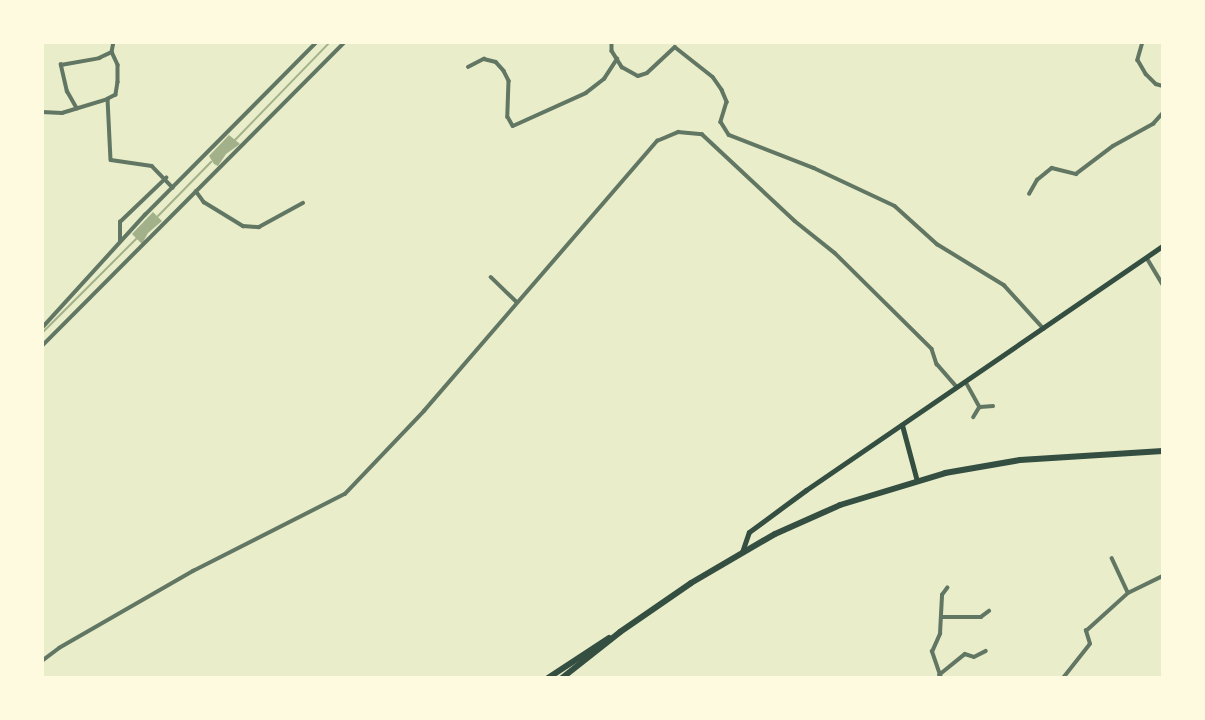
<!DOCTYPE html>
<html>
<head>
<meta charset="utf-8">
<style>
  body { margin:0 }
  #map { position:relative; width:1205px; height:720px; overflow:hidden; background:#e9edc9; font-family:Arial,sans-serif }
  div>[style] { position:absolute }
  .water>* { inset:0; background:#a3b18a }
  .stream>* { height:2px; margin:-1px; padding:0 1px; transform-origin:1px; border-radius:1px; background:#a3b18a }
  .minor>* { height:3.5px; margin:-1.75px; padding:0 1.75px; transform-origin:1.75px; border-radius:1.75px; background:#617663 }
  .secondary>* { height:5px; margin:-2.5px; padding:0 2.5px; transform-origin:2.5px; border-radius:2.5px; background:#344e41 }
  .trunk>* { height:6px; margin:-3px; padding:0 3px; transform-origin:3px; border-radius:3px; background:#344e41 }
  span { translate:-50% -50%; white-space:nowrap; text-align:center; line-height:1.15; -webkit-text-stroke:5px #fefae0; paint-order:stroke }
  .frame { position:absolute; inset:0; border:44px solid #fefae0; pointer-events:none }
</style>
</head>
<body>
<div id="map">
  <div class="water">
    <i style="clip-path:polygon(229px 135px,240px 144px,226px 154px,218px 166px,214px 164px,209px 156px)"></i>
    <i style="clip-path:polygon(153px 212px,162px 221px,148px 233px,142px 244px,132px 234px)"></i>
  </div>
  <div class="stream">
    <i style="left:235px;top:140px;width:136px;rotate:-45.9deg"></i>
    <i style="left:158px;top:216px;width:76px;rotate:-45.5deg"></i>
    <i style="left:42px;top:333px;width:134px;rotate:-45deg"></i>
  </div>
  <div class="minor">
    <i style="left:114px;top:42px;width:10px;rotate:101deg"></i>
    <i style="left:112px;top:52px;width:14px;rotate:65deg"></i>
    <i style="left:118px;top:65px;width:17px;rotate:90deg"></i>
    <i style="left:118px;top:82px;width:13px;rotate:99deg"></i>
    <i style="left:116px;top:95px;width:9px;rotate:153deg"></i>
    <i style="left:108px;top:99px;width:61px;rotate:87.2deg"></i>
    <i style="left:111px;top:160px;width:41px;rotate:8.3deg"></i>
    <i style="left:152px;top:166px;width:30px;rotate:46deg"></i>
    <i style="left:612px;top:42px;width:9px;rotate:90deg"></i>
    <i style="left:612px;top:51px;width:19px;rotate:58deg"></i>
    <i style="left:622px;top:67px;width:18px;rotate:29deg"></i>
    <i style="left:638px;top:76px;width:9px;rotate:-18deg"></i>
    <i style="left:647px;top:73px;width:38px;rotate:-43deg"></i>
    <i style="left:675px;top:47px;width:48px;rotate:38.3deg"></i>
    <i style="left:713px;top:77px;width:16px;rotate:55deg"></i>
    <i style="left:722px;top:90px;width:13px;rotate:67deg"></i>
    <i style="left:727px;top:102px;width:21px;rotate:107deg"></i>
    <i style="left:721px;top:122px;width:15px;rotate:58deg"></i>
    <i style="left:729px;top:135px;width:91px;rotate:21.2deg"></i>
    <i style="left:814px;top:168px;width:89px;rotate:25.1deg"></i>
    <i style="left:895px;top:206px;width:57px;rotate:42.1deg"></i>
    <i style="left:937px;top:244px;width:79px;rotate:31.5deg"></i>
    <i style="left:1004px;top:285px;width:59px;rotate:47.7deg"></i>
    <i style="left:1143px;top:42px;width:19px;rotate:106deg"></i>
    <i style="left:1138px;top:60px;width:16px;rotate:60deg"></i>
    <i style="left:1146px;top:74px;width:14px;rotate:45deg"></i>
    <i style="left:1156px;top:84px;width:7px;rotate:16deg"></i>
    <i style="left:468px;top:67px;width:18px;rotate:-27deg"></i>
    <i style="left:484px;top:59px;width:12px;rotate:14deg"></i>
    <i style="left:496px;top:62px;width:12px;rotate:48deg"></i>
    <i style="left:504px;top:71px;width:11px;rotate:63deg"></i>
    <i style="left:509px;top:81px;width:36px;rotate:92deg"></i>
    <i style="left:508px;top:117px;width:10px;rotate:61deg"></i>
    <i style="left:513px;top:126px;width:80px;rotate:-24.3deg"></i>
    <i style="left:586px;top:93px;width:23px;rotate:-38deg"></i>
    <i style="left:604px;top:79px;width:24px;rotate:-57deg"></i>
    <i style="left:77px;top:109px;width:20px;rotate:-120deg"></i>
    <i style="left:67px;top:92px;width:28px;rotate:-103deg"></i>
    <i style="left:61px;top:65px;width:39px;rotate:-10deg"></i>
    <i style="left:99px;top:58px;width:14px;rotate:-25deg"></i>
    <i style="left:42px;top:112px;width:20px;rotate:3deg"></i>
    <i style="left:62px;top:113px;width:48px;rotate:-16.9deg"></i>
    <i style="left:196px;top:191px;width:14px;rotate:54deg"></i>
    <i style="left:204px;top:202px;width:46px;rotate:31.6deg"></i>
    <i style="left:243px;top:226px;width:16px;rotate:4deg"></i>
    <i style="left:259px;top:227px;width:50px;rotate:-28.6deg"></i>
    <i style="left:1029px;top:194px;width:16px;rotate:-60deg"></i>
    <i style="left:1037px;top:180px;width:19px;rotate:-39deg"></i>
    <i style="left:1052px;top:168px;width:25px;rotate:14deg"></i>
    <i style="left:1076px;top:174px;width:46px;rotate:-37.1deg"></i>
    <i style="left:1113px;top:146px;width:46px;rotate:-28.8deg"></i>
    <i style="left:1153px;top:124px;width:15px;rotate:-48deg"></i>
    <i style="left:120px;top:241px;width:19px;rotate:-90deg"></i>
    <i style="left:120px;top:222px;width:64px;rotate:-43.7deg"></i>
    <i style="left:1147px;top:258px;width:31px;rotate:59deg"></i>
    <i style="left:491px;top:277px;width:36px;rotate:44deg"></i>
    <i style="left:42px;top:328px;width:153px;rotate:-47.7deg"></i>
    <i style="left:145px;top:215px;width:244px;rotate:-45.2deg"></i>
    <i style="left:42px;top:346px;width:429px;rotate:-45.1deg"></i>
    <i style="left:966px;top:382px;width:29px;rotate:61deg"></i>
    <i style="left:980px;top:407px;width:12px;rotate:121deg"></i>
    <i style="left:980px;top:407px;width:13px;rotate:-4deg"></i>
    <i style="left:1112px;top:558px;width:38px;rotate:65deg"></i>
    <i style="left:1128px;top:593px;width:39px;rotate:-26deg"></i>
    <i style="left:943px;top:617px;width:38px"></i>
    <i style="left:981px;top:617px;width:10px;rotate:-37deg"></i>
    <i style="left:42px;top:661px;width:21px;rotate:-37deg"></i>
    <i style="left:59px;top:648px;width:155px;rotate:-29.9deg"></i>
    <i style="left:193px;top:571px;width:170px;rotate:-26.9deg"></i>
    <i style="left:345px;top:494px;width:115px;rotate:-46.4deg"></i>
    <i style="left:424px;top:411px;width:357px;rotate:-49.2deg"></i>
    <i style="left:657px;top:141px;width:23px;rotate:-23deg"></i>
    <i style="left:678px;top:132px;width:24px;rotate:5deg"></i>
    <i style="left:702px;top:134px;width:127px;rotate:43.1deg"></i>
    <i style="left:795px;top:221px;width:51px;rotate:38.7deg"></i>
    <i style="left:835px;top:253px;width:136px;rotate:44.7deg"></i>
    <i style="left:932px;top:349px;width:16px;rotate:72deg"></i>
    <i style="left:937px;top:364px;width:30px;rotate:49deg"></i>
    <i style="left:939px;top:675px;width:33px;rotate:-39deg"></i>
    <i style="left:965px;top:654px;width:9px;rotate:18deg"></i>
    <i style="left:974px;top:657px;width:13px;rotate:-27deg"></i>
    <i style="left:941px;top:678px;width:28px;rotate:-109deg"></i>
    <i style="left:932px;top:652px;width:20px;rotate:-66deg"></i>
    <i style="left:940px;top:634px;width:39px;rotate:-87deg"></i>
    <i style="left:942px;top:595px;width:9px;rotate:-54deg"></i>
    <i style="left:1063px;top:678px;width:43px;rotate:-51.5deg"></i>
    <i style="left:1090px;top:644px;width:14px;rotate:-107deg"></i>
    <i style="left:1086px;top:631px;width:57px;rotate:-42.1deg"></i>
  </div>
  <div class="secondary">
    <i style="left:902px;top:425px;width:58px;rotate:75deg"></i>
    <i style="left:742px;top:552px;width:21px;rotate:-71deg"></i>
    <i style="left:749px;top:532px;width:71px;rotate:-36.4deg"></i>
    <i style="left:806px;top:490px;width:432px;rotate:-34.4deg"></i>
  </div>
  <div class="trunk">
    <i style="left:548px;top:678px;width:73px;rotate:-33.3deg"></i>
    <i style="left:562px;top:678px;width:74px;rotate:-38.4deg"></i>
    <i style="left:620px;top:632px;width:86px;rotate:-34.6deg"></i>
    <i style="left:691px;top:583px;width:97px;rotate:-30.3deg"></i>
    <i style="left:775px;top:534px;width:71px;rotate:-24deg"></i>
    <i style="left:840px;top:505px;width:110px;rotate:-16.9deg"></i>
    <i style="left:945px;top:473px;width:76px;rotate:-9.8deg"></i>
    <i style="left:1020px;top:460px;width:143px;rotate:-3.6deg"></i>
  </div>
  <div class="frame"></div>
</div>
</body>
</html>
